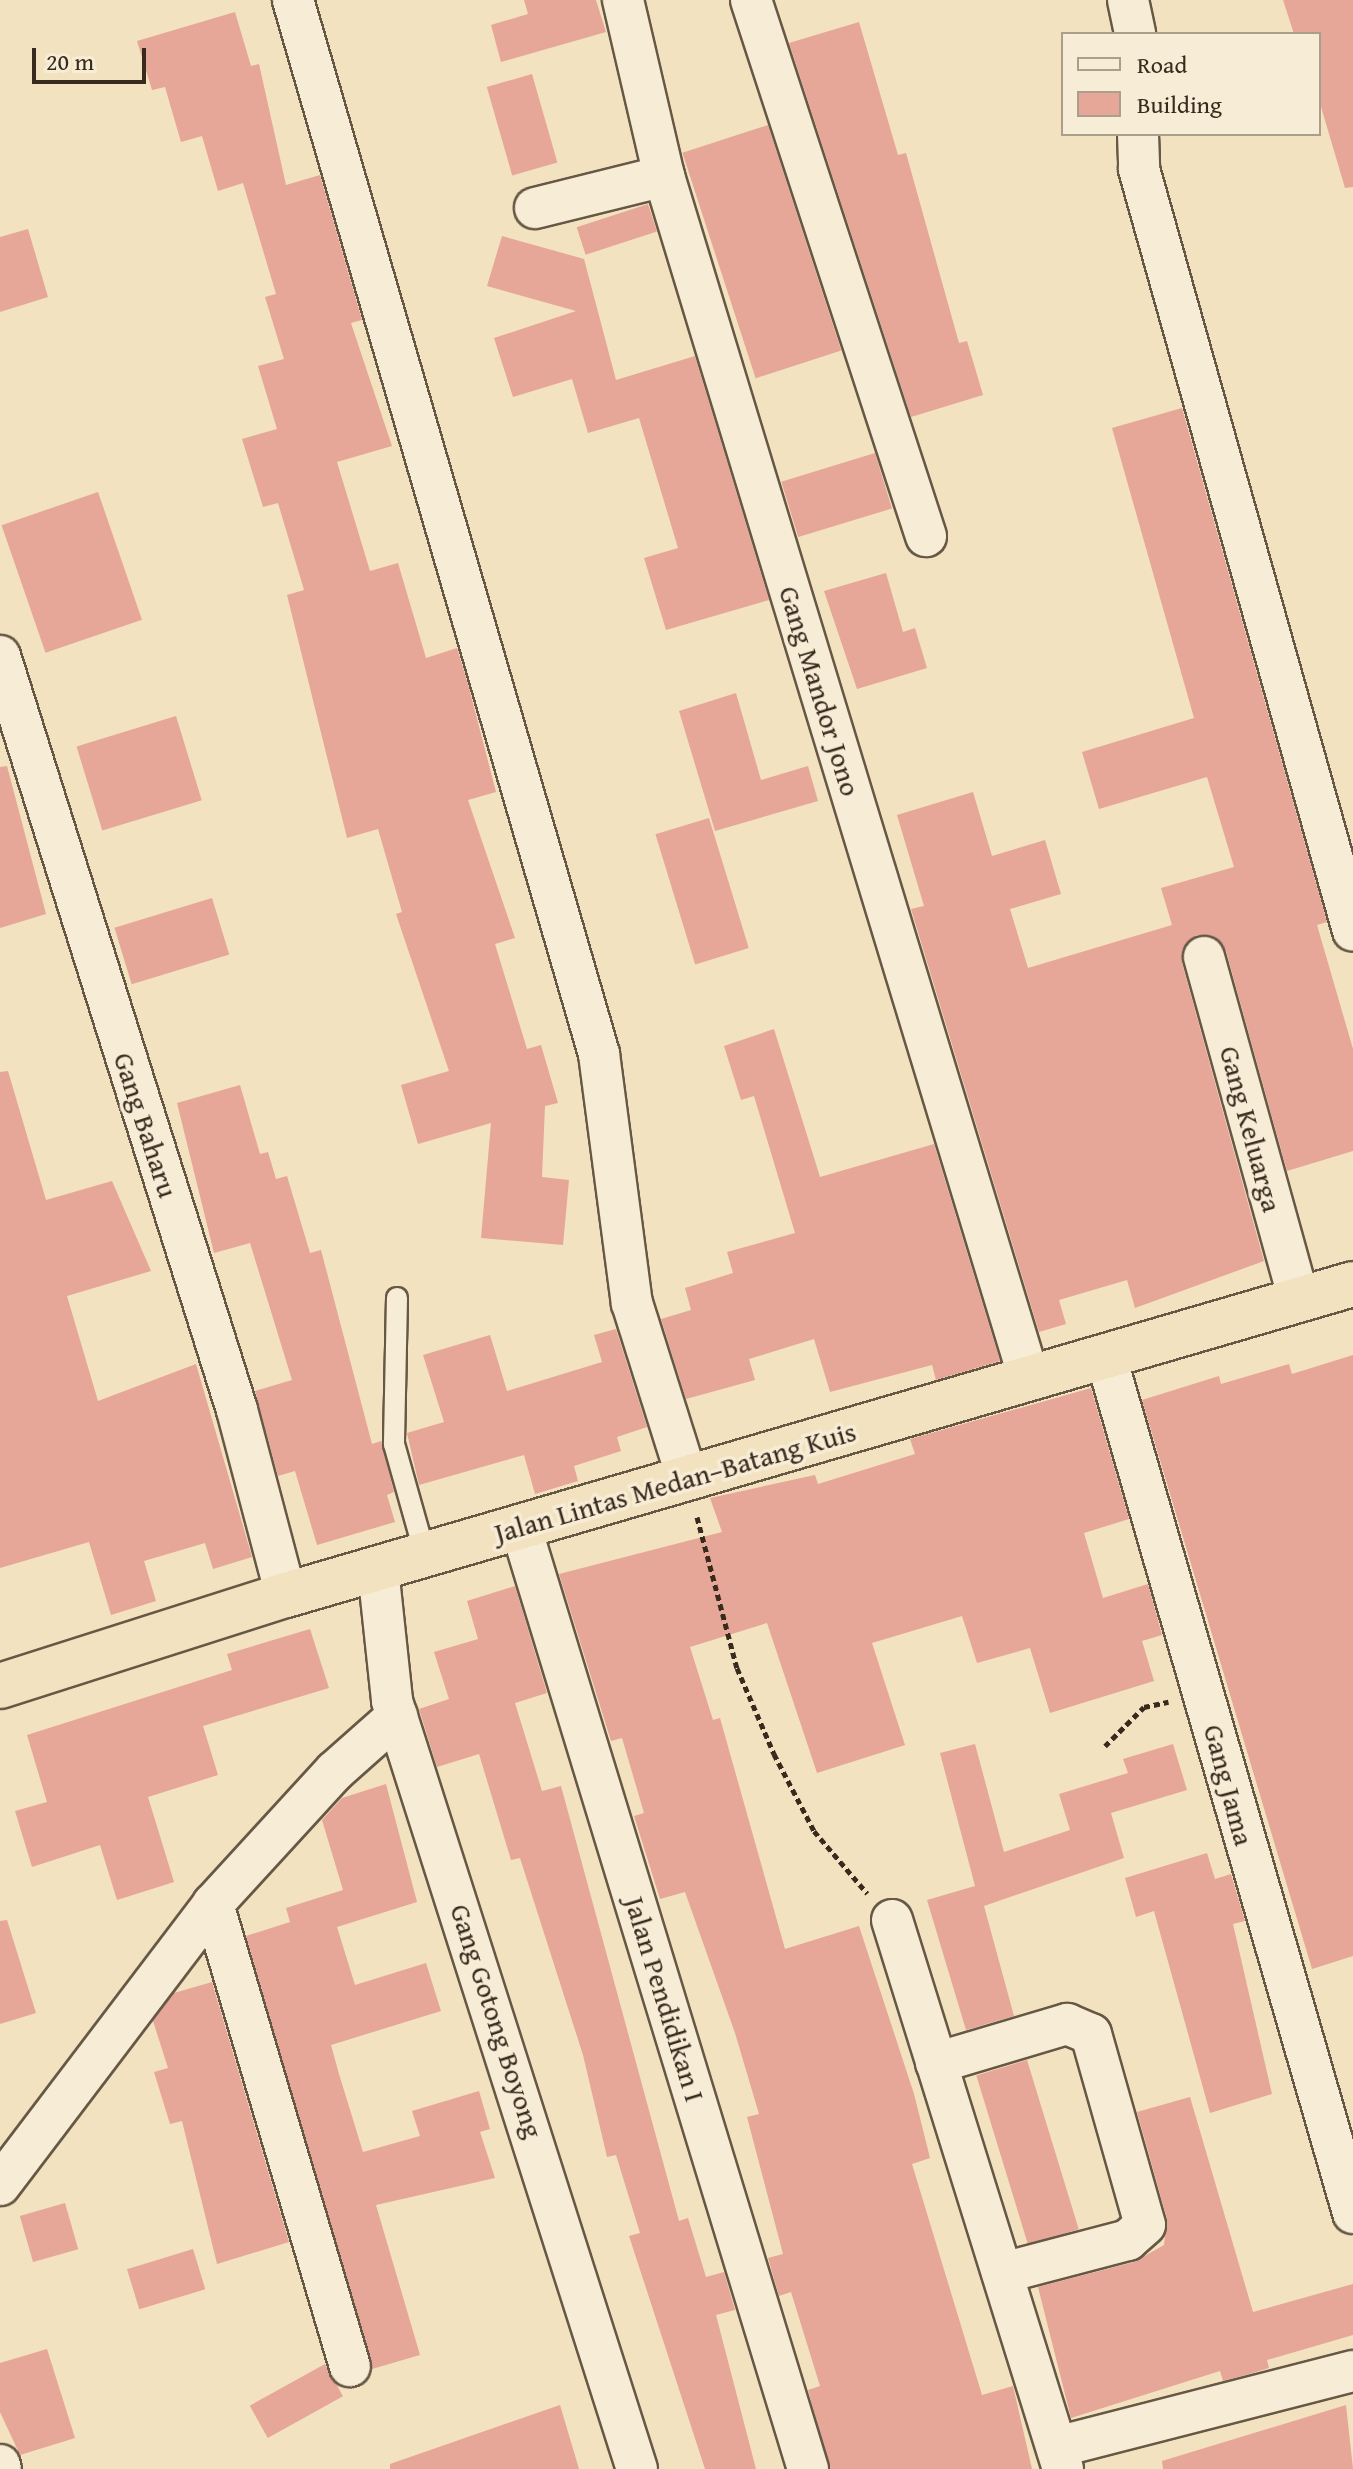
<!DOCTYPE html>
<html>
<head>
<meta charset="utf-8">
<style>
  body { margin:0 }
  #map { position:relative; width:1353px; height:2469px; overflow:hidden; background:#f2e2bf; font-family:"Gentium Book Plus",serif }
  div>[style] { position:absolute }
  .building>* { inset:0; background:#e6a698; transform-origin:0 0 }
  .path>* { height:5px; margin-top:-2.5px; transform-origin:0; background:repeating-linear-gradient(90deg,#392a1e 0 6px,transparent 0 10px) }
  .roads { filter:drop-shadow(2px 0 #675846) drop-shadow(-2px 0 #675846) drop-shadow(0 2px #675846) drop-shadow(0 -2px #675846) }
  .lane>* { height:20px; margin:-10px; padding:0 10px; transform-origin:10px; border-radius:10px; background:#f7ecd5 }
  .street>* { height:40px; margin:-20px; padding:0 20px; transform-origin:20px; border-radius:20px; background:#f7ecd5 }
  .highway>* { height:44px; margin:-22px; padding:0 22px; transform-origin:22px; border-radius:22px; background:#f2e2bf }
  span { translate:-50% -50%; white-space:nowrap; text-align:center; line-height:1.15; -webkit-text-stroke:7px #f7ecd5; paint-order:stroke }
  .street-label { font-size:28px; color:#392a1e }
  .legend { position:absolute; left:1061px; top:32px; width:260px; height:104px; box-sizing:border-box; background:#f7ecd5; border:2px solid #ab9e8c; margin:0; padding:10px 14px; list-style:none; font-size:24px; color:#392a1e }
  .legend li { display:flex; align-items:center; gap:16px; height:40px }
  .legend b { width:40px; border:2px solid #ab9e8c }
  .scale { position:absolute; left:32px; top:48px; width:114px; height:36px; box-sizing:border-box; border:4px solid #392a1e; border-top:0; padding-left:10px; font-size:24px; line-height:28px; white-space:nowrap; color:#392a1e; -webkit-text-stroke:6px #f7ecd5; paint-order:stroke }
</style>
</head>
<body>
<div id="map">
  <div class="building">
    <i style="clip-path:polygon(524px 0,596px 0,606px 32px,501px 62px,491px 25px,528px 14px)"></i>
    <i style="clip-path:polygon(1283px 0,1353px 0,1353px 187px,1345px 188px,1319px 100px,1319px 34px,1294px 34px)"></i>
    <i style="clip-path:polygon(235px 12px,251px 66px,259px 64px,286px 185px,320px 175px,362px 320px,351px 323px,392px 446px,337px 462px,370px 571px,398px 563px,426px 658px,457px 648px,468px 684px,496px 792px,468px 800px,515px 938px,495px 944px,527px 1049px,541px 1045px,558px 1103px,545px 1106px,542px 1177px,569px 1180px,563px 1245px,481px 1238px,491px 1123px,418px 1144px,401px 1085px,449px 1071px,396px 914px,402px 912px,378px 829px,347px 838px,287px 595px,304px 590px,278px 503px,263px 507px,242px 439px,277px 429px,258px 366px,284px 359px,265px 297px,276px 294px,243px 183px,218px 191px,202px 136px,181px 142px,165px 87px,152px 90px,137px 41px)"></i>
    <i style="clip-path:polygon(859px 22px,898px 155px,906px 153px,959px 343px,967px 341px,983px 395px,911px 417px,789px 43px)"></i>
    <i style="left:532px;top:74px;width:92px;height:47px;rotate:74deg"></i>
    <i style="left:768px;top:125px;width:237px;height:90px;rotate:72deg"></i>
    <i style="left:648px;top:204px;width:29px;height:75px;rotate:72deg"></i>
    <i style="clip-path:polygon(28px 229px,48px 297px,0 312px,0 237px)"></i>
    <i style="clip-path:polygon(502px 236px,584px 259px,616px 380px,695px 356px,769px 600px,666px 630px,644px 558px,678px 548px,639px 418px,588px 433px,572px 379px,513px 397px,494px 338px,576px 311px,487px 286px)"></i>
    <i style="clip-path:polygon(1182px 408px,1327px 922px,1317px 925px,1353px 1049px,1353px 1151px,1287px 1171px,1226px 951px,1210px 935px,1197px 935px,1182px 950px,1182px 963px,1264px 1261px,1135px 1308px,1127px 1280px,1059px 1300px,1066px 1324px,1039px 1332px,911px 909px,924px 906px,897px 815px,973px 792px,992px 856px,1045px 840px,1061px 894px,1010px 909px,1028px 968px,1172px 925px,1161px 888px,1234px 867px,1207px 777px,1099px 809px,1082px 752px,1194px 718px,1112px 428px)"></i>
    <i style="left:875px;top:453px;width:58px;height:98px;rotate:73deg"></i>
    <i style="left:98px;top:492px;width:135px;height:102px;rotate:71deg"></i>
    <i style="clip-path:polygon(886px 573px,903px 632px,915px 628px,927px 668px,857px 689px,824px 591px)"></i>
    <i style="clip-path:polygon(736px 693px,761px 780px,808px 766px,818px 801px,715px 831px,679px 711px)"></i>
    <i style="left:176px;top:716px;width:88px;height:104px;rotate:73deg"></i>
    <i style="clip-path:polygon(7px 766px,46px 914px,0 928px,0 767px)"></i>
    <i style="left:709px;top:818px;width:136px;height:56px;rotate:73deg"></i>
    <i style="left:212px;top:898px;width:59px;height:102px;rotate:73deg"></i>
    <i style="clip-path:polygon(774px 1029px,820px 1177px,934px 1144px,1000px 1361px,936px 1380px,932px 1365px,830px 1392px,814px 1339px,749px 1359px,755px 1380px,686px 1399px,661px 1319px,691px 1310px,685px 1288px,733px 1273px,727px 1252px,795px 1233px,754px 1096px,741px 1100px,724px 1046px)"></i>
    <i style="clip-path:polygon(8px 1071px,46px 1200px,112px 1181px,151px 1271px,67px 1296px,98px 1401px,196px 1364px,252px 1557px,213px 1569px,205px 1543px,144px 1561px,156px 1601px,111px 1615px,89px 1542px,0 1568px,0 1072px)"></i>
    <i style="clip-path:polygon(240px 1085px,260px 1154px,268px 1152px,276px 1179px,287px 1176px,310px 1253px,321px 1250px,372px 1444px,381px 1441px,394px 1492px,387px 1495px,395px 1522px,317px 1545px,295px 1471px,278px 1476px,255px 1391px,292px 1380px,250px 1243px,214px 1253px,177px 1103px)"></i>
    <i style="clip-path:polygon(616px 1329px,647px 1427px,617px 1437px,621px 1451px,574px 1466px,578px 1481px,535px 1494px,524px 1455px,419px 1485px,407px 1433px,444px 1422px,423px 1355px,490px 1335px,507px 1391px,602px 1362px,594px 1335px)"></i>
    <i style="clip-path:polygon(1353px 1355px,1353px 1956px,1312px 1969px,1142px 1400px,1219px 1376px,1221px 1384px,1289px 1364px,1292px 1374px)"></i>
    <i style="clip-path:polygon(1091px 1388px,1129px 1519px,1084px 1533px,1103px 1598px,1148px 1584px,1162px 1635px,1142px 1641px,1154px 1681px,1050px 1713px,1030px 1648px,977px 1663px,962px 1616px,872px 1643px,905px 1745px,817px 1773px,767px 1623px,690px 1647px,713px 1720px,720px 1718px,785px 1949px,859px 1926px,914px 2094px,930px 2158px,912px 2164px,982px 2395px,1013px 2386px,1032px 2469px,830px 2469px,808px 2390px,820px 2386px,791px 2292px,779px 2296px,768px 2258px,783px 2254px,747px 2117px,759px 2114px,735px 2033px,685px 1892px,660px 1899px,634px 1816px,644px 1813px,622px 1738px,611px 1741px,559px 1574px,722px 1532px,710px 1498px,815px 1475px,818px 1484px,915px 1454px,910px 1439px)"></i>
    <i style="clip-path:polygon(515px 1586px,547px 1693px,515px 1703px,542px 1791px,561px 1786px,679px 2221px,688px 2218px,706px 2277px,724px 2272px,735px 2310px,716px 2315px,756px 2469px,705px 2469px,629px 2236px,640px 2233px,616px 2155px,607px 2157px,583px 2055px,520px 1858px,511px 1860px,479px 1754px,437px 1767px,419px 1709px,449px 1699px,434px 1652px,478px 1639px,467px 1601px)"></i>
    <i style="clip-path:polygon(310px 1629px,329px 1688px,203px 1726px,218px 1775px,148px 1797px,174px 1882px,117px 1900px,100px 1845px,32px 1867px,15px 1811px,47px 1802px,27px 1735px,232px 1670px,227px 1654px)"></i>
    <i style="clip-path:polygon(975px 1744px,1004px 1852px,1070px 1830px,1059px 1794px,1128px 1773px,1123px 1759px,1173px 1744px,1187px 1790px,1111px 1813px,1124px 1858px,984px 1906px,1014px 2016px,966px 2030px,927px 1900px,975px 1886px,940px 1753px)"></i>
    <i style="clip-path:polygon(386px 1784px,417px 1902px,337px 1927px,355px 1985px,426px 1963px,441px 2011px,331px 2045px,339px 2074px,363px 2152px,420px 2136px,412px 2111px,479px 2091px,490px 2129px,480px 2132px,495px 2178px,376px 2205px,420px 2355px,372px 2369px,246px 1936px,290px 1922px,286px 1908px,343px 1890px,322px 1820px,342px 1798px)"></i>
    <i style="clip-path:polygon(1207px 1853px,1215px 1879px,1231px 1874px,1245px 1921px,1233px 1924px,1272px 2094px,1210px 2113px,1154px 1911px,1136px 1917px,1125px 1878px)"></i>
    <i style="clip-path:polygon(7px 1920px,36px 2013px,0 2024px,0 1921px)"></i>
    <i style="clip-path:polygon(212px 1982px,289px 2242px,217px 2264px,182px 2121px,170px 2124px,154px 2072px,168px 2068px,153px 2021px,174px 1993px)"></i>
    <i style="left:1027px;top:2060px;width:177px;height:53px;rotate:73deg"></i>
    <i style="clip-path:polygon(1190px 2097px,1253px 2312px,1353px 2284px,1353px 2335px,1267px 2360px,1269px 2368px,1246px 2375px,1223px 2381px,1220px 2371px,1071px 2418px,1038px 2287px,1134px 2262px,1164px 2245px,1167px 2219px,1137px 2112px)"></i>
    <i style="left:65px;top:2203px;width:48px;height:47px;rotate:74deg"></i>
    <i style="left:193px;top:2249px;width:42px;height:69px;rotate:73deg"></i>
    <i style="clip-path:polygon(47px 2349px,75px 2438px,20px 2455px,0 2412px,0 2363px)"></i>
    <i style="left:325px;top:2364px;width:37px;height:86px;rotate:61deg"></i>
    <i style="clip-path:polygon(560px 2405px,579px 2469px,390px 2469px,390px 2464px)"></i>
    <i style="clip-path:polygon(1346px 2405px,1353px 2469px,1163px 2469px,1162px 2461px)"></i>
  </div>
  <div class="path">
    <i style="left:697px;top:1517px;width:156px;rotate:75.2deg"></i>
    <i style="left:737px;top:1668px;width:94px;rotate:66.7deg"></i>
    <i style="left:774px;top:1754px;width:87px;rotate:62.5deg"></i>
    <i style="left:814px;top:1831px;width:82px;rotate:49.5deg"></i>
    <i style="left:1105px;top:1746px;width:55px;rotate:-45deg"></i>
    <i style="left:1144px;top:1707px;width:25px;rotate:-12deg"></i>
  </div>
  <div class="roads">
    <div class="lane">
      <i style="left:397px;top:1298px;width:146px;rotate:91.2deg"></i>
      <i style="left:394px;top:1444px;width:114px;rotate:74.3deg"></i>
    </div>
    <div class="street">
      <i style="left:293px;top:0;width:1098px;rotate:73.81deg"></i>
      <i style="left:599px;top:1054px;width:251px;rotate:82.5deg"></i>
      <i style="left:632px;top:1303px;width:182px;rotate:72.5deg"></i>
      <i style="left:623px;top:0;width:181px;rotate:76.9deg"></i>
      <i style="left:664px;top:176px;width:1256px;rotate:73.11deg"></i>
      <i style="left:751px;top:0;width:564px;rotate:71.92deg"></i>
      <i style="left:1128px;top:0;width:35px;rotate:78deg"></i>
      <i style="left:1138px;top:134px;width:35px;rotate:88deg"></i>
      <i style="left:1139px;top:169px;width:791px;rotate:74.31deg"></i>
      <i style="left:535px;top:208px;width:133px;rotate:-13.9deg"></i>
      <i style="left:0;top:656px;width:790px;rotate:72.55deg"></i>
      <i style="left:237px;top:1410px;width:191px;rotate:75.2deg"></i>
      <i style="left:1204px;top:957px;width:356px;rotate:74.5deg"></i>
      <i style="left:1106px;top:1357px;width:891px;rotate:73.9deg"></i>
      <i style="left:521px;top:1528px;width:984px;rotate:73.04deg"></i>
      <i style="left:378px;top:1569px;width:133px;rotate:83.9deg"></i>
      <i style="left:392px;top:1701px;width:806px;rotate:72.31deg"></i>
      <i style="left:213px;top:1904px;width:482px;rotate:73.5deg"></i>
      <i style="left:892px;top:1920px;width:575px;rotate:72.7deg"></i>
      <i style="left:936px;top:2063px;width:137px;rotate:-16.6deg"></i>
      <i style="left:1067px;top:2024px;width:26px;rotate:23deg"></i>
      <i style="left:1091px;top:2034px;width:198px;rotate:74.2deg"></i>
      <i style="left:1145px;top:2225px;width:23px;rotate:139deg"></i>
      <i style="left:1128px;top:2240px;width:130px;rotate:165.3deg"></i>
      <i style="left:0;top:2185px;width:353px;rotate:-52.8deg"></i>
      <i style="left:213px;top:1904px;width:180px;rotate:-47.5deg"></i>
      <i style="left:335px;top:1771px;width:83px;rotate:-41.6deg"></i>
      <i style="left:1057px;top:2447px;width:306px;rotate:-14.4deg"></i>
      <i style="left:0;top:2465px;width:4px;rotate:76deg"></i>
    </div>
    <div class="highway">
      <i style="left:0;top:1686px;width:300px;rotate:-17.7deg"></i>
      <i style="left:286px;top:1595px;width:1111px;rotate:-16.25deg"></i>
    </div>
  </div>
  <div class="street-label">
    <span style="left:820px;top:691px;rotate:73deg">Gang Mandor Jono</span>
    <span style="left:146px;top:1125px;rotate:72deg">Gang Baharu</span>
    <span style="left:1251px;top:1129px;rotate:75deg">Gang Keluarga</span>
    <span style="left:675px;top:1482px;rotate:-16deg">Jalan Lintas Medan–Batang Kuis</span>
    <span style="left:1229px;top:1785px;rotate:75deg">Gang Jama</span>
    <span style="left:665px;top:1999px;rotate:73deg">Jalan Pendidikan I</span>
    <span style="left:497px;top:2021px;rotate:72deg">Gang Gotong Boyong</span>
  </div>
  <ul class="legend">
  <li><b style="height:10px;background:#f7ecd5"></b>Road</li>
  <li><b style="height:22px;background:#e6a698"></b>Building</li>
  </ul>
  <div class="scale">20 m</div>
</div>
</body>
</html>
